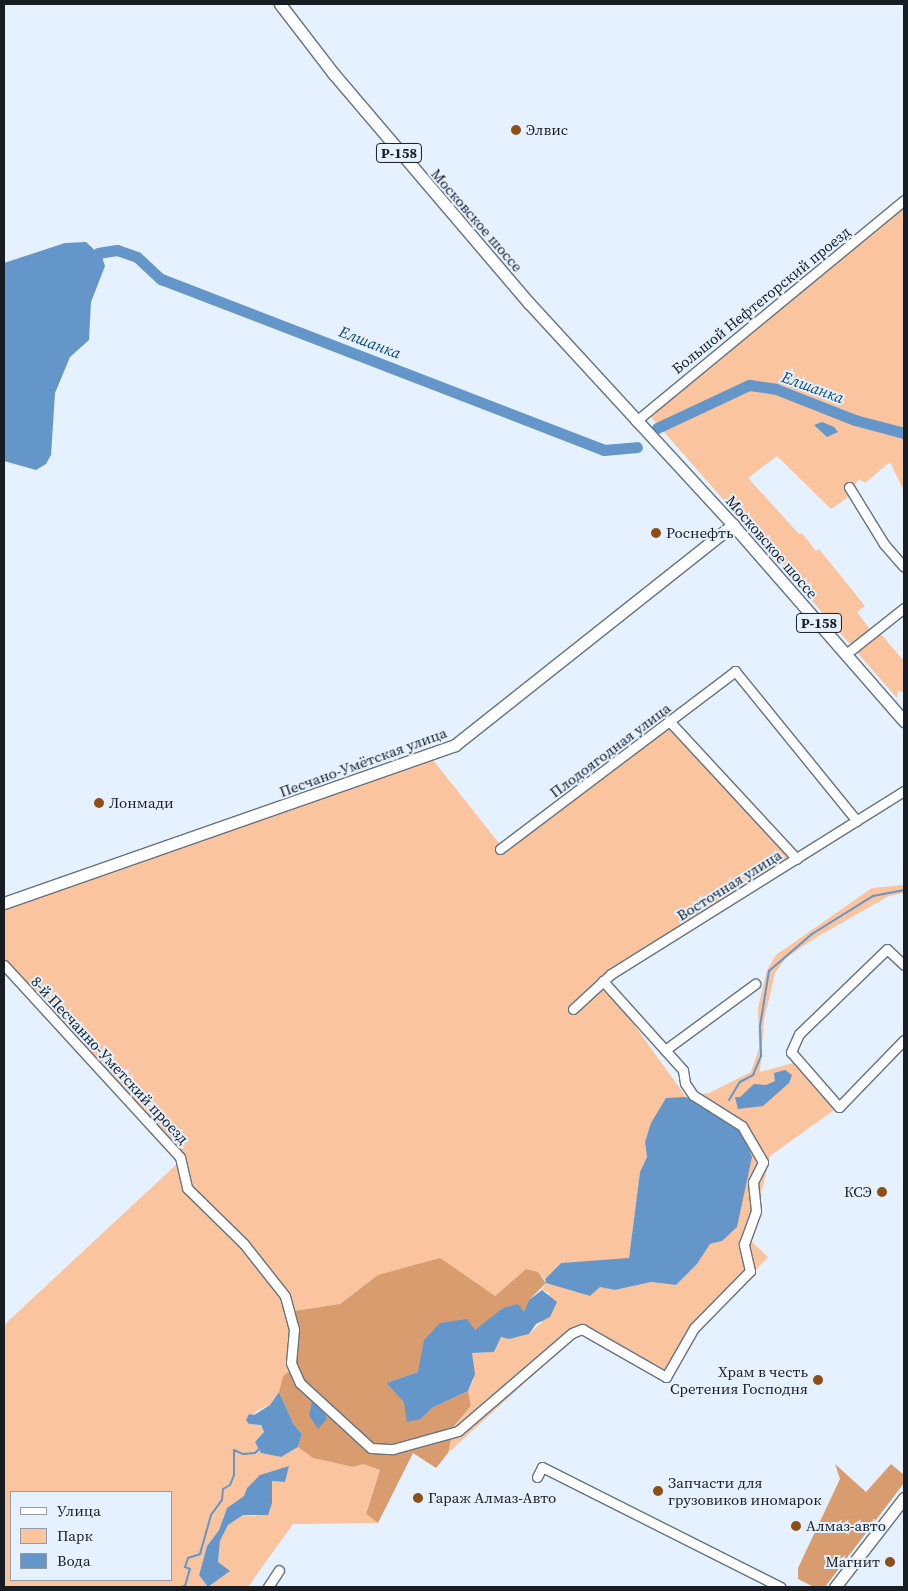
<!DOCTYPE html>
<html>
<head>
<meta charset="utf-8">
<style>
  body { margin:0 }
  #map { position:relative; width:908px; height:1591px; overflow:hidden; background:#e5f1ff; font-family:"Source Serif 4",serif }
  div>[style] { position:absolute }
  .green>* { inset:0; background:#f9c49e }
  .forest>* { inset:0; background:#d89c6f }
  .water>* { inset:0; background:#6496c9 }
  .stream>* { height:2px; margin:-1px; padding:0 1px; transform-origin:1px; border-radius:1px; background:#6496c9 }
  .river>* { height:11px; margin:-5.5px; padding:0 5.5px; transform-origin:5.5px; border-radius:5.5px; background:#6496c9 }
  .roads { filter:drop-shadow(1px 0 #657381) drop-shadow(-1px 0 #657381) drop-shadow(0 1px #657381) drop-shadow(0 -1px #657381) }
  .minor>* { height:9px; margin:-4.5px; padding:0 4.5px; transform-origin:4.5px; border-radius:4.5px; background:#fff }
  .major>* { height:11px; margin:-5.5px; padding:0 5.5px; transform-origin:5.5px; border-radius:5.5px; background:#fff }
  .dots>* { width:14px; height:14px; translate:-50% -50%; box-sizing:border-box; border:2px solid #e5f1ff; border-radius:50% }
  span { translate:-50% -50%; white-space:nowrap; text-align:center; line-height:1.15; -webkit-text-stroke:4px #e5f1ff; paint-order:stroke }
  .shield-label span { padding:1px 4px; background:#e5f1ff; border:1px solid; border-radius:4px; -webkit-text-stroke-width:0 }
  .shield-label { font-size:14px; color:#181d23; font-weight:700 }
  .poi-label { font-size:15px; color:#181d23 }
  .left { translate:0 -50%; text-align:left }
  .right { translate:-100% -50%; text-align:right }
  .street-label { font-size:15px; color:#181d23 }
  .water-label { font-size:16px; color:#124979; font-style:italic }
  .frame { position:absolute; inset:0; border:5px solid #181d23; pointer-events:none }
  .legend { position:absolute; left:10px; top:1491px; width:162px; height:90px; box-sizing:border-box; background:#e5f1ff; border:1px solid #939ca7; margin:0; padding:6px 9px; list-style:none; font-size:15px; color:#181d23 }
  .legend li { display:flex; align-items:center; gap:10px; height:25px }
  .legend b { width:25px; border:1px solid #939ca7 }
</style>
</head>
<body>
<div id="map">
  <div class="green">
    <i style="clip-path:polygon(904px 206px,904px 485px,902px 487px,890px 462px,865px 483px,859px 479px,846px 499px,831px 509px,777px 456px,748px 478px,799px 534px,802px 533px,816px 551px,819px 549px,865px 606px,857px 612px,872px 632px,879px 626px,880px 633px,904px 661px,904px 692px,897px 691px,897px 698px,651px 417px,654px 411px)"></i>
    <i style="clip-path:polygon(evenodd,670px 727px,789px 858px,602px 980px,686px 1097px,709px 1093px,751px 1072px,759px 1048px,758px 1008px,767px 970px,776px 955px,872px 888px,904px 885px,904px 893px,889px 896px,815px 938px,786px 958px,775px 973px,764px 1020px,760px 1072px,797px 1062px,834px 1110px,770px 1156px,750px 1240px,768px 1257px,704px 1325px,672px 1372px,578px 1334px,448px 1453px,454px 1426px,471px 1406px,468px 1391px,473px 1381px,472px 1353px,494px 1352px,501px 1337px,509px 1339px,529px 1334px,542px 1322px,549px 1293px,542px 1290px,546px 1283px,590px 1296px,600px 1287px,615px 1290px,651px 1282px,676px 1285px,697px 1264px,710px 1244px,722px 1241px,645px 1142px,647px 1157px,640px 1172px,629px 1259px,561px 1263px,545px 1279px,538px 1272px,526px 1269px,495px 1296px,378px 1275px,340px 1304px,294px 1311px,291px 1374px,288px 1372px,283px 1376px,279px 1392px,270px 1405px,256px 1411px,249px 1424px,260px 1425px,264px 1432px,255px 1442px,261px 1453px,281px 1457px,298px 1447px,313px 1458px,353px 1467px,363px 1464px,380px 1470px,366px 1514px,378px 1523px,293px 1524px,248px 1587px,209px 1587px,229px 1571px,218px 1563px,220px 1541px,228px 1525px,243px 1515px,256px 1516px,272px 1503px,272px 1481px,285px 1482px,289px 1466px,247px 1488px,244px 1496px,227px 1508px,219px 1530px,207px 1546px,199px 1575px,208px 1587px,4px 1587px,4px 1325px,179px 1162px,4px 968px,4px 910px,72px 883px,433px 760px,506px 852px,670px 727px,11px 1492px,171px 1492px,171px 1580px,11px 1580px,11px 1492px)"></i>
  </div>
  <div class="forest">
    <i style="clip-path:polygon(440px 1258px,495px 1296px,526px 1269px,538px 1272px,546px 1283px,529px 1300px,524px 1313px,503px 1308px,492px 1319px,421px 1365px,418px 1372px,386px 1383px,421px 1419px,432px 1408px,468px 1391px,471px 1406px,454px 1426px,448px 1453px,436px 1468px,413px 1453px,378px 1523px,366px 1514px,380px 1470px,363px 1464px,353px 1467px,313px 1458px,298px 1447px,302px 1434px,294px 1425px,279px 1392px,283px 1376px,288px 1372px,292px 1374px,294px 1311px,340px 1304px,378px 1275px)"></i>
    <i style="clip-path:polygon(835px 1464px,866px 1492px,891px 1464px,904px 1475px,904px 1483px,825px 1587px,814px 1587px,798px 1579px,798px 1568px,840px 1479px)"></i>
  </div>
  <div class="water">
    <i style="clip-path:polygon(86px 242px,102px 257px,105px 266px,91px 302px,89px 340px,70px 357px,55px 393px,51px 455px,46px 464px,36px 470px,4px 461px,4px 263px,65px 243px)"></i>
    <i style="clip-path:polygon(822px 422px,834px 427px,838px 432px,827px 437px,814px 425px)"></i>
    <i style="clip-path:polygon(785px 1070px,792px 1075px,789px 1083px,763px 1106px,738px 1109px,735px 1097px,740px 1097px,754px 1084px,766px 1085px,775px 1081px,774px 1073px)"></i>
    <i style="clip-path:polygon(686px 1097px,719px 1114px,742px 1131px,752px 1157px,737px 1227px,722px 1241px,710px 1244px,697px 1264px,676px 1285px,651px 1282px,615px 1290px,600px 1287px,590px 1296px,546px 1283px,545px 1279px,561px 1263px,629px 1258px,640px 1172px,647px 1157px,645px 1142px,651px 1123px,666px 1098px)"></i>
    <i style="clip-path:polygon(542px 1290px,557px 1302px,550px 1317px,536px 1324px,529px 1334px,509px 1339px,501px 1337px,494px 1352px,472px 1353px,475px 1374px,468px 1391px,432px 1408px,421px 1419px,407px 1422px,404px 1402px,386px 1383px,418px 1372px,424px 1340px,440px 1323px,467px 1319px,475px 1330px,503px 1308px,518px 1304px,524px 1312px,529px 1300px)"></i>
    <i style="clip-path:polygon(279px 1392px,294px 1425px,302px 1434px,298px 1447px,281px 1457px,261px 1453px,255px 1442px,264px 1432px,261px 1425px,249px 1424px,246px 1420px,249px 1414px,254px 1415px,270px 1405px)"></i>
    <i style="clip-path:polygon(312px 1402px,321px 1405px,327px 1419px,318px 1429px,309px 1415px)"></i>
    <i style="clip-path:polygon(289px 1466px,285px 1482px,272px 1481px,272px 1503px,268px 1515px,243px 1515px,228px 1525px,220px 1541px,218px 1562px,230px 1571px,208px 1587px,199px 1575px,207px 1546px,219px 1530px,227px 1508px,244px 1496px,247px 1488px,260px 1475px)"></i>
  </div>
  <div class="stream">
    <i style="left:729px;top:1100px;width:21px;rotate:-59deg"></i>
    <i style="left:740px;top:1082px;width:15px;rotate:-28deg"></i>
    <i style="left:753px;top:1075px;width:21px;rotate:-67deg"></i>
    <i style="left:761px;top:1056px;width:30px;rotate:-92deg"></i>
    <i style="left:760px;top:1026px;width:56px;rotate:-80.7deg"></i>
    <i style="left:769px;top:971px;width:57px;rotate:-40.7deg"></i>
    <i style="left:812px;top:934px;width:72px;rotate:-31.9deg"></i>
    <i style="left:873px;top:896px;width:32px;rotate:-11deg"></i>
    <i style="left:171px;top:1587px;width:8px"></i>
    <i style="left:181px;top:1587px;width:4px;rotate:-14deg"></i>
    <i style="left:185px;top:1586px;width:18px;rotate:-74deg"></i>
    <i style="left:190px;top:1569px;width:5px;rotate:-158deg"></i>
    <i style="left:185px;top:1567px;width:9px;rotate:-72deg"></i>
    <i style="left:188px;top:1558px;width:13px;rotate:-18deg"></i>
    <i style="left:200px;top:1554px;width:41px;rotate:-74.2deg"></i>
    <i style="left:211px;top:1515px;width:19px;rotate:-54deg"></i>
    <i style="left:222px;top:1500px;width:11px;rotate:-85deg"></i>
    <i style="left:223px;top:1489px;width:8px;rotate:-30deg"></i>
    <i style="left:230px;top:1485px;width:11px;rotate:-68deg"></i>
    <i style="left:234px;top:1475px;width:25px;rotate:-90deg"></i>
    <i style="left:234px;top:1450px;width:10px;rotate:24deg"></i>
    <i style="left:243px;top:1454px;width:12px;rotate:-5deg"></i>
    <i style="left:255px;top:1453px;width:6px;rotate:-45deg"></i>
  </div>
  <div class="river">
    <i style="left:98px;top:253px;width:19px;rotate:-9deg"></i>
    <i style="left:117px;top:250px;width:21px;rotate:19deg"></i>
    <i style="left:137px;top:257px;width:33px;rotate:43deg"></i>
    <i style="left:161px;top:279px;width:475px;rotate:21.1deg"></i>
    <i style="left:604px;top:450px;width:33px;rotate:-5deg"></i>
    <i style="left:657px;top:428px;width:102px;rotate:-25.1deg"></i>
    <i style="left:749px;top:385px;width:27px;rotate:8deg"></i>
    <i style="left:776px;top:389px;width:85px;rotate:21.4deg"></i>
    <i style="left:855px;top:420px;width:51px;rotate:14.9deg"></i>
  </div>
  <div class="roads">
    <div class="minor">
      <i style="left:636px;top:421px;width:347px;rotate:-39.5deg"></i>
      <i style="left:849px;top:487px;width:67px;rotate:58.4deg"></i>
      <i style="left:884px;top:544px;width:30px;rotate:49deg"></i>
      <i style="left:846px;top:654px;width:74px;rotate:-38.4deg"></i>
      <i style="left:671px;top:723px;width:185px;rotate:47.2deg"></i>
      <i style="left:500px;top:849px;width:295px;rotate:-37.1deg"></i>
      <i style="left:735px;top:671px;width:193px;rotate:50.9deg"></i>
      <i style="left:4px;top:965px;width:260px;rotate:47.5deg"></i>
      <i style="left:180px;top:1157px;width:32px;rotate:77deg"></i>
      <i style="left:187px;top:1188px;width:80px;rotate:44.5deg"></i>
      <i style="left:244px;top:1244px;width:66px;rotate:51.7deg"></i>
      <i style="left:285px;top:1296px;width:34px;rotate:75deg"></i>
      <i style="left:294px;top:1329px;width:34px;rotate:95deg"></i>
      <i style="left:291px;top:1363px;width:22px;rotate:66deg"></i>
      <i style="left:300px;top:1383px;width:96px;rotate:42.5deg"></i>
      <i style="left:371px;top:1448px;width:22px;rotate:3deg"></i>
      <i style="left:393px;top:1449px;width:67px;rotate:-15.5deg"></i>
      <i style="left:458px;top:1431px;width:150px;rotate:-40.7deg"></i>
      <i style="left:572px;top:1333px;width:11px;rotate:-22deg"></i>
      <i style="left:582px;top:1329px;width:97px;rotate:29.7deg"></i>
      <i style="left:666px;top:1377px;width:56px;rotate:-60.3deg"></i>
      <i style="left:694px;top:1328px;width:80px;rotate:-45.5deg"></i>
      <i style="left:750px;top:1271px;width:28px;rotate:-103deg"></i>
      <i style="left:744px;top:1244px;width:35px;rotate:-70deg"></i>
      <i style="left:756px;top:1211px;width:29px;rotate:-96deg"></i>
      <i style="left:753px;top:1182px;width:22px;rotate:-63deg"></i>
      <i style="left:763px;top:1162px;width:42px;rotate:-120.3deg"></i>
      <i style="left:742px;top:1126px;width:58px;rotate:-147.7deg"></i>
      <i style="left:693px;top:1095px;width:14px;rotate:-124deg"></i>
      <i style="left:685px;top:1083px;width:13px;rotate:-99deg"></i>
      <i style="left:683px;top:1070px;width:120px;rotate:-132deg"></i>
      <i style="left:904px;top:965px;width:23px;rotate:-137deg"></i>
      <i style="left:887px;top:949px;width:122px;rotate:136deg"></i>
      <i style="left:799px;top:1034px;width:20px;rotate:114deg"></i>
      <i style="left:791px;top:1052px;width:73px;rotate:48.9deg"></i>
      <i style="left:839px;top:1107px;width:93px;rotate:-45.9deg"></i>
      <i style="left:573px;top:1009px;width:52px;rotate:-42.6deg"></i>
      <i style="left:611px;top:974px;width:345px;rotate:-32deg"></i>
      <i style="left:665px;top:1050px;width:112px;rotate:-36.3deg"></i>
      <i style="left:537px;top:1477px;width:11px;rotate:-63deg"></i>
      <i style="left:542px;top:1467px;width:267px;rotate:26.7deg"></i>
      <i style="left:268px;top:1587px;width:20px;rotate:-57deg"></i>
    </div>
    <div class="major">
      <i style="left:280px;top:4px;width:87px;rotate:52.5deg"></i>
      <i style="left:333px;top:73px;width:302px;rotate:49.6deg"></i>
      <i style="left:529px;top:303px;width:301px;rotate:47.4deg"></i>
      <i style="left:733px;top:525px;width:260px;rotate:48.9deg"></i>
      <i style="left:4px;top:903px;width:478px;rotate:-19.3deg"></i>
      <i style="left:455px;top:745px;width:355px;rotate:-38.4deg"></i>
      <i style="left:835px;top:1587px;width:113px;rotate:-52.2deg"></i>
    </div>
  </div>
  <div class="dots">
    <i style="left:516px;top:130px;background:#8e4f17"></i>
    <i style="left:656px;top:533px;background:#8e4f17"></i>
    <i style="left:99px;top:803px;background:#8e4f17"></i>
    <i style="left:882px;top:1192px;background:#8e4f17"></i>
    <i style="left:818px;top:1380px;background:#8e4f17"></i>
    <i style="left:658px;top:1491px;background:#8e4f17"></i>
    <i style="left:418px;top:1498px;background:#8e4f17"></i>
    <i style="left:796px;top:1526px;background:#8e4f17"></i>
    <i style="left:890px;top:1562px;background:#8e4f17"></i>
  </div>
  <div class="shield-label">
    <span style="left:399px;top:153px">Р-158</span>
    <span style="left:819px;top:623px">Р-158</span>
  </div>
  <div class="poi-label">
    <span class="left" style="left:526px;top:130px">Элвис</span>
    <span class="left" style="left:666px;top:533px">Роснефть</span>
    <span class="left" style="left:109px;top:803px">Лонмади</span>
    <span class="right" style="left:872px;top:1192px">КСЭ</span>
    <span class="right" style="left:808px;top:1380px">Храм в честь<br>Сретения Господня</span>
    <span class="left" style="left:668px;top:1491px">Запчасти для<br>грузовиков иномарок</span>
    <span class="left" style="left:428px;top:1498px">Гараж Алмаз-Авто</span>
    <span class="left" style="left:806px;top:1526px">Алмаз-авто</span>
    <span class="right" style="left:880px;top:1562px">Магнит</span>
  </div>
  <div class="street-label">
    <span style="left:477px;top:220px;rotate:49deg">Московское шоссе</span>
    <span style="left:761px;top:300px;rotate:-39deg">Большой Нефтегорский проезд</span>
    <span style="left:772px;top:547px;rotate:49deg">Московское шоссе</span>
    <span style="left:610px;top:750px;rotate:-37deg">Плодоягодная улица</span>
    <span style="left:363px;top:762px;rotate:-20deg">Песчано-Умётская улица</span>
    <span style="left:729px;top:885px;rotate:-32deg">Восточная улица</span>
    <span style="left:110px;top:1060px;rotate:47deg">8-й Песчанно-Уметский проезд</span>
  </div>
  <div class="water-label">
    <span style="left:370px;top:342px;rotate:21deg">Елшанка</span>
    <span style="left:813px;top:387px;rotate:20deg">Елшанка</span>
  </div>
  <div class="frame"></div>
  <ul class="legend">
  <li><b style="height:6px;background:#fff"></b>Улица</li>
  <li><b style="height:14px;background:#f9c49e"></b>Парк</li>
  <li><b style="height:14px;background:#6496c9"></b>Вода</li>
  </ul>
</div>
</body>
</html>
